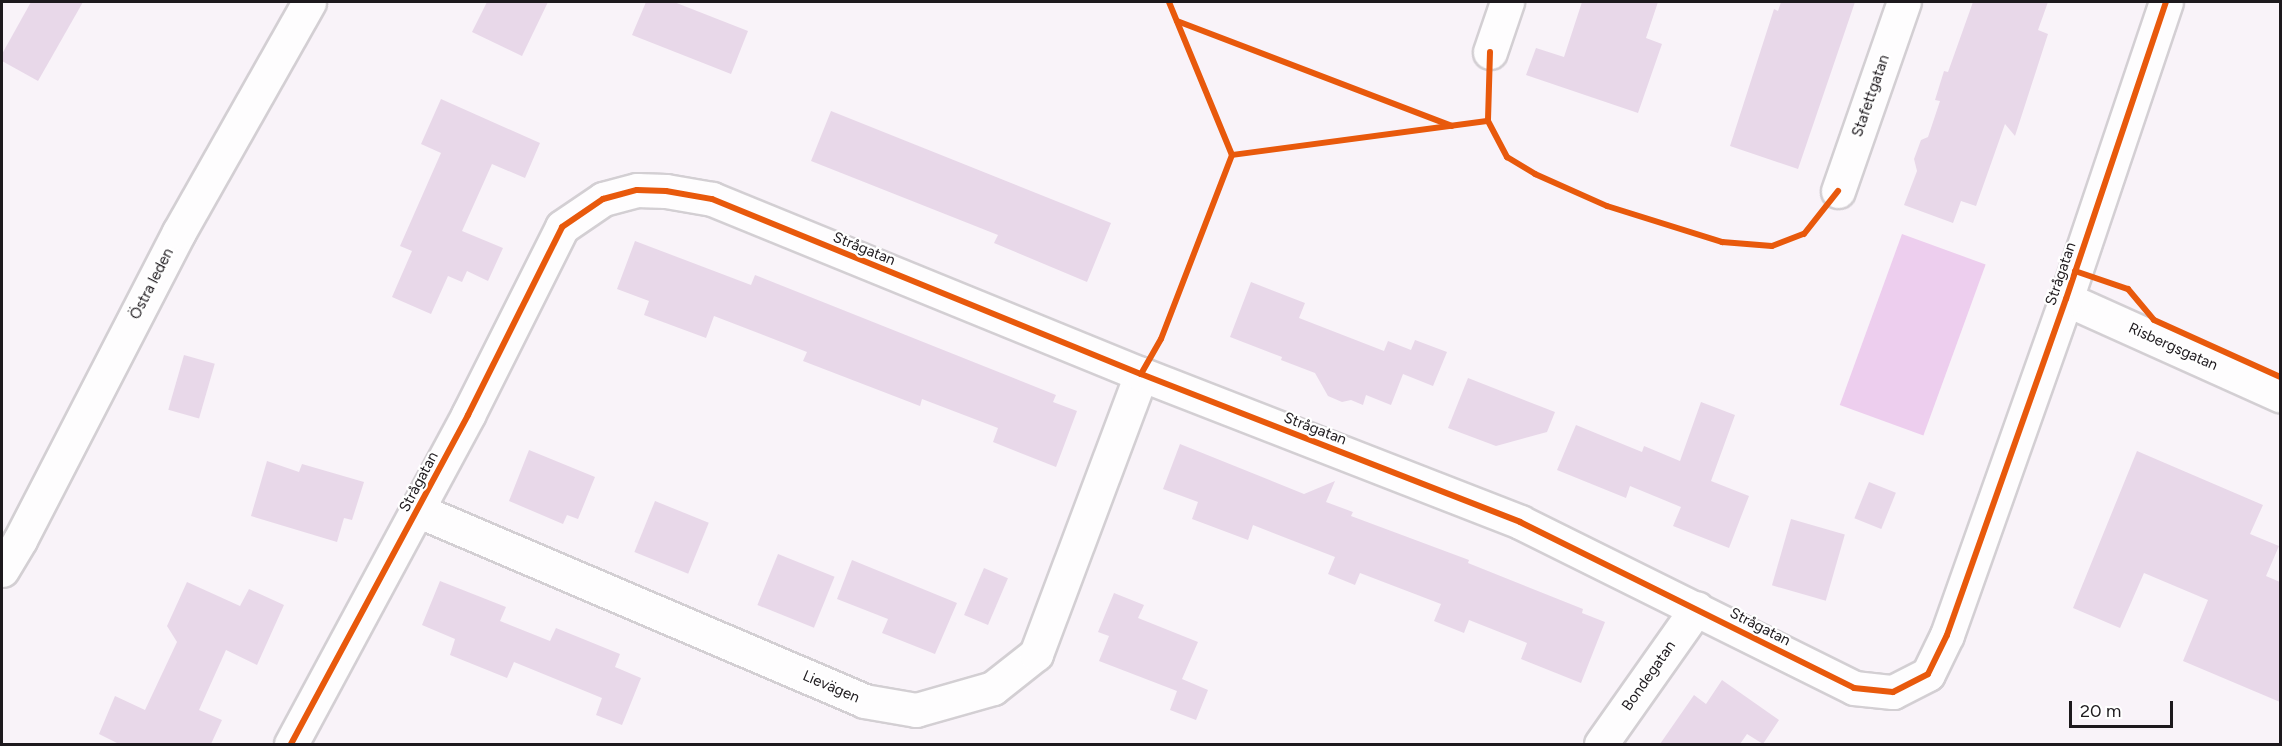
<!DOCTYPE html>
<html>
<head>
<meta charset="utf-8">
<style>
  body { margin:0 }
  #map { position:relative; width:2282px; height:746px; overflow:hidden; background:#f9f3f9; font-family:Figtree,sans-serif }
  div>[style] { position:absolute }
  .green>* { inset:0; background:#edceee; transform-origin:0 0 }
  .building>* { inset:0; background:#e8d8e9; transform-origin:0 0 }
  .roads { filter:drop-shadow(2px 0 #d3cfd3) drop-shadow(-2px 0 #d3cfd3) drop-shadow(0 2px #d3cfd3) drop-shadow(0 -2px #d3cfd3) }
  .minor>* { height:33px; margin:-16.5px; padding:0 16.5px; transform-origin:16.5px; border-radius:16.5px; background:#fefdfe }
  .cycleway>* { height:6px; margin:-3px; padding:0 3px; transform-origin:3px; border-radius:3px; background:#e8590c }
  span { translate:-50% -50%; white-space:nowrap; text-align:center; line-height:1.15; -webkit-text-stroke:4.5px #fff; paint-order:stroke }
  .street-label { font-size:15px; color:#1d191d }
  .frame { position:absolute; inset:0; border:3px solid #1d191d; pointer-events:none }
  .scale { position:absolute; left:2069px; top:701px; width:104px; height:27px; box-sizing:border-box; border:3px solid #1d191d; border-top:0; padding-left:8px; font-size:18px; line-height:21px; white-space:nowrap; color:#1d191d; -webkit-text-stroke:4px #fff; paint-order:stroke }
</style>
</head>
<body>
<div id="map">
  <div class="green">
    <i style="left:1902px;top:234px;width:89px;height:182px;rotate:20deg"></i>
  </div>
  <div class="building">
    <i style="clip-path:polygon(31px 2px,83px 2px,38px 81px,2px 61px,2px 54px)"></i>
    <i style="clip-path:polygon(487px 2px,548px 2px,522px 56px,472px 32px)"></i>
    <i style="clip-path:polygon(646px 2px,674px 2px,748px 31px,731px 74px,632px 35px)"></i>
    <i style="clip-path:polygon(1582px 2px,1658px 2px,1646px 38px,1662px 44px,1638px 113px,1526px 75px,1536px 48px,1564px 57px)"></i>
    <i style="clip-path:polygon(1781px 2px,1855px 2px,1798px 169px,1730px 146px,1774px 9px,1778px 11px)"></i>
    <i style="clip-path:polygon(1973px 2px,2048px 2px,2038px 30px,2048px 34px,2015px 136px,2005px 124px,1976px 206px,1961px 201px,1953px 223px,1904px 205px,1917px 171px,1914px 159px,1921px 140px,1928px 137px,1940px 101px,1935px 100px,1944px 71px,1948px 72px)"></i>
    <i style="clip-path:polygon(441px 99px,540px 143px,525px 178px,492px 164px,462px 231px,503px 248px,488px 281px,467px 271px,462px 282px,448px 276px,431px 314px,392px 297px,412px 251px,400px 246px,441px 153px,421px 144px)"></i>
    <i style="clip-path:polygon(831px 111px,1111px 223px,1087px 282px,994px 243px,998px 235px,811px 161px)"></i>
    <i style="clip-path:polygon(635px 241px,751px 285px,755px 275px,1056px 395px,1053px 402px,1077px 411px,1056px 467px,993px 442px,998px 428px,922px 399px,920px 406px,803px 361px,807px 352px,714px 316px,706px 338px,644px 315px,649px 301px,617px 289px)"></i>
    <i style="clip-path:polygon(1251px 282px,1305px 303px,1299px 318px,1384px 351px,1388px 341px,1411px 350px,1415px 340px,1447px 352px,1433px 386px,1403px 374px,1391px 405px,1366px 395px,1363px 405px,1351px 400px,1342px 402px,1328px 396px,1315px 373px,1281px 360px,1282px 357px,1230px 337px)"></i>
    <i style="left:184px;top:355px;width:32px;height:57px;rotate:16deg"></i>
    <i style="clip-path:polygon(1468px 378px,1555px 412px,1547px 432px,1496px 446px,1448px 428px)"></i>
    <i style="clip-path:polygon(1701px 402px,1735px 415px,1711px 481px,1749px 496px,1729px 548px,1673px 526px,1681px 507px,1630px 486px,1626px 498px,1557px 470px,1576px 425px,1642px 452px,1644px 446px,1680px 461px)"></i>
    <i style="clip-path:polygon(1180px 444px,1304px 494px,1335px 481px,1326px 502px,1353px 512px,1351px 516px,1469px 560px,1468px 563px,1583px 609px,1582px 613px,1605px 622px,1581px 683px,1521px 659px,1527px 643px,1469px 620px,1464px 633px,1434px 621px,1441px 604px,1360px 573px,1355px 585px,1328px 574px,1335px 557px,1253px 525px,1248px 540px,1192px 519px,1198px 502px,1163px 489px)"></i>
    <i style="clip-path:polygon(529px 450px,595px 477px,578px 519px,567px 515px,563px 524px,509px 501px)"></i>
    <i style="clip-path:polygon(2137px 451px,2263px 505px,2250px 534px,2279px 546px,2266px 576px,2280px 582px,2280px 702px,2183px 661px,2208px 600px,2144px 573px,2120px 628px,2073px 608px)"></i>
    <i style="clip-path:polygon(267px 461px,299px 472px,302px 464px,364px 482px,352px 520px,344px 518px,337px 542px,251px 516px)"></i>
    <i style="left:1869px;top:482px;width:29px;height:39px;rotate:22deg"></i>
    <i style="left:655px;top:501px;width:58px;height:55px;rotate:22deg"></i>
    <i style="left:1791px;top:519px;width:56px;height:69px;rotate:16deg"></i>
    <i style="left:778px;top:554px;width:61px;height:55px;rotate:22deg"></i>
    <i style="clip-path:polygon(852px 560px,957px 603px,935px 654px,882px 633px,888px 619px,837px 599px)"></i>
    <i style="left:984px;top:568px;width:26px;height:51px;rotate:23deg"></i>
    <i style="clip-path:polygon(440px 581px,506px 607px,500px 621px,550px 641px,556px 628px,620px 654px,615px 667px,641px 678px,622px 725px,596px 715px,602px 698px,514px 662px,507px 678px,450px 655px,455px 639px,422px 625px)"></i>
    <i style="clip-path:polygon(187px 582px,240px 606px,249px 589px,284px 605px,257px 665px,226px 650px,199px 710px,222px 720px,211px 744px,119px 744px,99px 734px,115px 696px,145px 710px,177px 642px,167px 626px)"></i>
    <i style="clip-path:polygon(1114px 593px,1144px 605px,1138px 618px,1198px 642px,1182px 679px,1208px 690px,1196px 720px,1170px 710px,1177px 691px,1099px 661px,1109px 636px,1098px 632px)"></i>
    <i style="clip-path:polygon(1722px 680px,1779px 720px,1763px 744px,1747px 734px,1740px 744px,1660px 744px,1694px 695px,1706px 704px)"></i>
  </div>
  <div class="roads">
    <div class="minor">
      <i style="left:1490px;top:52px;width:53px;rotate:-71.2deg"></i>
      <i style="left:1838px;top:191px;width:200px;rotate:-70.8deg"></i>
      <i style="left:2066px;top:299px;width:235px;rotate:24.2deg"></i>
      <i style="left:417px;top:510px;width:486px;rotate:23.1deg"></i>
      <i style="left:864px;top:701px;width:53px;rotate:9.8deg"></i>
      <i style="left:916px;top:710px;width:80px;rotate:-15.9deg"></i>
      <i style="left:993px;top:688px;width:55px;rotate:-38.3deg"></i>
      <i style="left:1036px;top:654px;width:299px;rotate:-69.4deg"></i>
      <i style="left:2px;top:570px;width:35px;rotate:-59deg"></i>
      <i style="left:20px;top:540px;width:347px;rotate:-62.7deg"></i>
      <i style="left:179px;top:232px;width:264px;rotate:-60.5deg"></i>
      <i style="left:291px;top:744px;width:374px;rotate:-61.7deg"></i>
      <i style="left:468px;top:415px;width:210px;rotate:-63.4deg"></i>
      <i style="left:562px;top:227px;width:50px;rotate:-34.3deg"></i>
      <i style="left:603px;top:199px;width:35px;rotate:-15deg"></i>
      <i style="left:637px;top:190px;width:29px;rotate:2deg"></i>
      <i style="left:666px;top:191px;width:47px;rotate:9.9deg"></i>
      <i style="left:712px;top:199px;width:463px;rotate:22.2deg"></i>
      <i style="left:1141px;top:374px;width:407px;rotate:21.3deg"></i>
      <i style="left:1520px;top:522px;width:373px;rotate:26.4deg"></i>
      <i style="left:1854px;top:688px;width:39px;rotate:6deg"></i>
      <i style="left:1893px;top:692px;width:39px;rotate:-27deg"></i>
      <i style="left:1928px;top:674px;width:43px;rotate:-64deg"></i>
      <i style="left:1947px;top:635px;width:356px;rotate:-70.5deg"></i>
      <i style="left:2066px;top:299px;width:313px;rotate:-71.4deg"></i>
      <i style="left:1601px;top:744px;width:166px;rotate:-54.8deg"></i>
    </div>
  </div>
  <div class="cycleway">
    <i style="left:1177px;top:21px;width:294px;rotate:20.9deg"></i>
    <i style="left:1490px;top:52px;width:69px;rotate:91.7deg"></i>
    <i style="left:1488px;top:121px;width:41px;rotate:62.2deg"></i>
    <i style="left:1507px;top:157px;width:33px;rotate:31deg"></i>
    <i style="left:1535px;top:174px;width:79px;rotate:24deg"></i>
    <i style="left:1607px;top:206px;width:121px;rotate:17.4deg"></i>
    <i style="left:1722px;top:242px;width:50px;rotate:4.6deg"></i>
    <i style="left:1772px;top:246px;width:34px;rotate:-21deg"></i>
    <i style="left:1804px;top:234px;width:55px;rotate:-51.7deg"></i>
    <i style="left:1232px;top:155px;width:258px;rotate:-7.6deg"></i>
    <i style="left:2075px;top:271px;width:56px;rotate:18.8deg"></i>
    <i style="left:2128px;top:289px;width:40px;rotate:50deg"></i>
    <i style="left:2154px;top:320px;width:138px;rotate:24.3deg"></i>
    <i style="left:1141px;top:374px;width:40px;rotate:-60.3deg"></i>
    <i style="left:1161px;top:339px;width:197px;rotate:-68.9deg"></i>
    <i style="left:1232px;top:155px;width:165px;rotate:-112.4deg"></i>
    <i style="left:291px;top:744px;width:374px;rotate:-61.7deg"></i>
    <i style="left:468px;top:415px;width:210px;rotate:-63.4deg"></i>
    <i style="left:562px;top:227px;width:50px;rotate:-34.3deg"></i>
    <i style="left:603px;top:199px;width:35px;rotate:-15deg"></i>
    <i style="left:637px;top:190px;width:29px;rotate:2deg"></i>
    <i style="left:666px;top:191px;width:47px;rotate:9.9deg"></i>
    <i style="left:712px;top:199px;width:463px;rotate:22.2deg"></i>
    <i style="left:1141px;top:374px;width:407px;rotate:21.3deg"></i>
    <i style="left:1520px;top:522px;width:373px;rotate:26.4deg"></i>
    <i style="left:1854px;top:688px;width:39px;rotate:6deg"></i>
    <i style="left:1893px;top:692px;width:39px;rotate:-27deg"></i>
    <i style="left:1928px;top:674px;width:43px;rotate:-64deg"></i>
    <i style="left:1947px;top:635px;width:356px;rotate:-70.5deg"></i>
    <i style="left:2066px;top:299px;width:313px;rotate:-71.4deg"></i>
  </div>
  <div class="street-label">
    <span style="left:1871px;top:96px;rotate:-71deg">Stafettgatan</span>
    <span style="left:864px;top:249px;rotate:22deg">Strågatan</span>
    <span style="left:2061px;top:274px;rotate:-71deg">Strågatan</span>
    <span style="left:152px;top:284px;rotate:-63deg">Östra leden</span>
    <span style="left:2173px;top:347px;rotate:24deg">Risbergsgatan</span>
    <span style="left:1315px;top:429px;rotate:21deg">Strågatan</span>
    <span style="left:419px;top:482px;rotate:-62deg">Strågatan</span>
    <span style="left:1760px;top:627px;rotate:27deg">Strågatan</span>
    <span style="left:1649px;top:676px;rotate:-55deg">Bondegatan</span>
    <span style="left:831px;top:687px;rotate:23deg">Lievägen</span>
  </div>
  <div class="frame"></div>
  <div class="scale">20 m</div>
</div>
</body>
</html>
